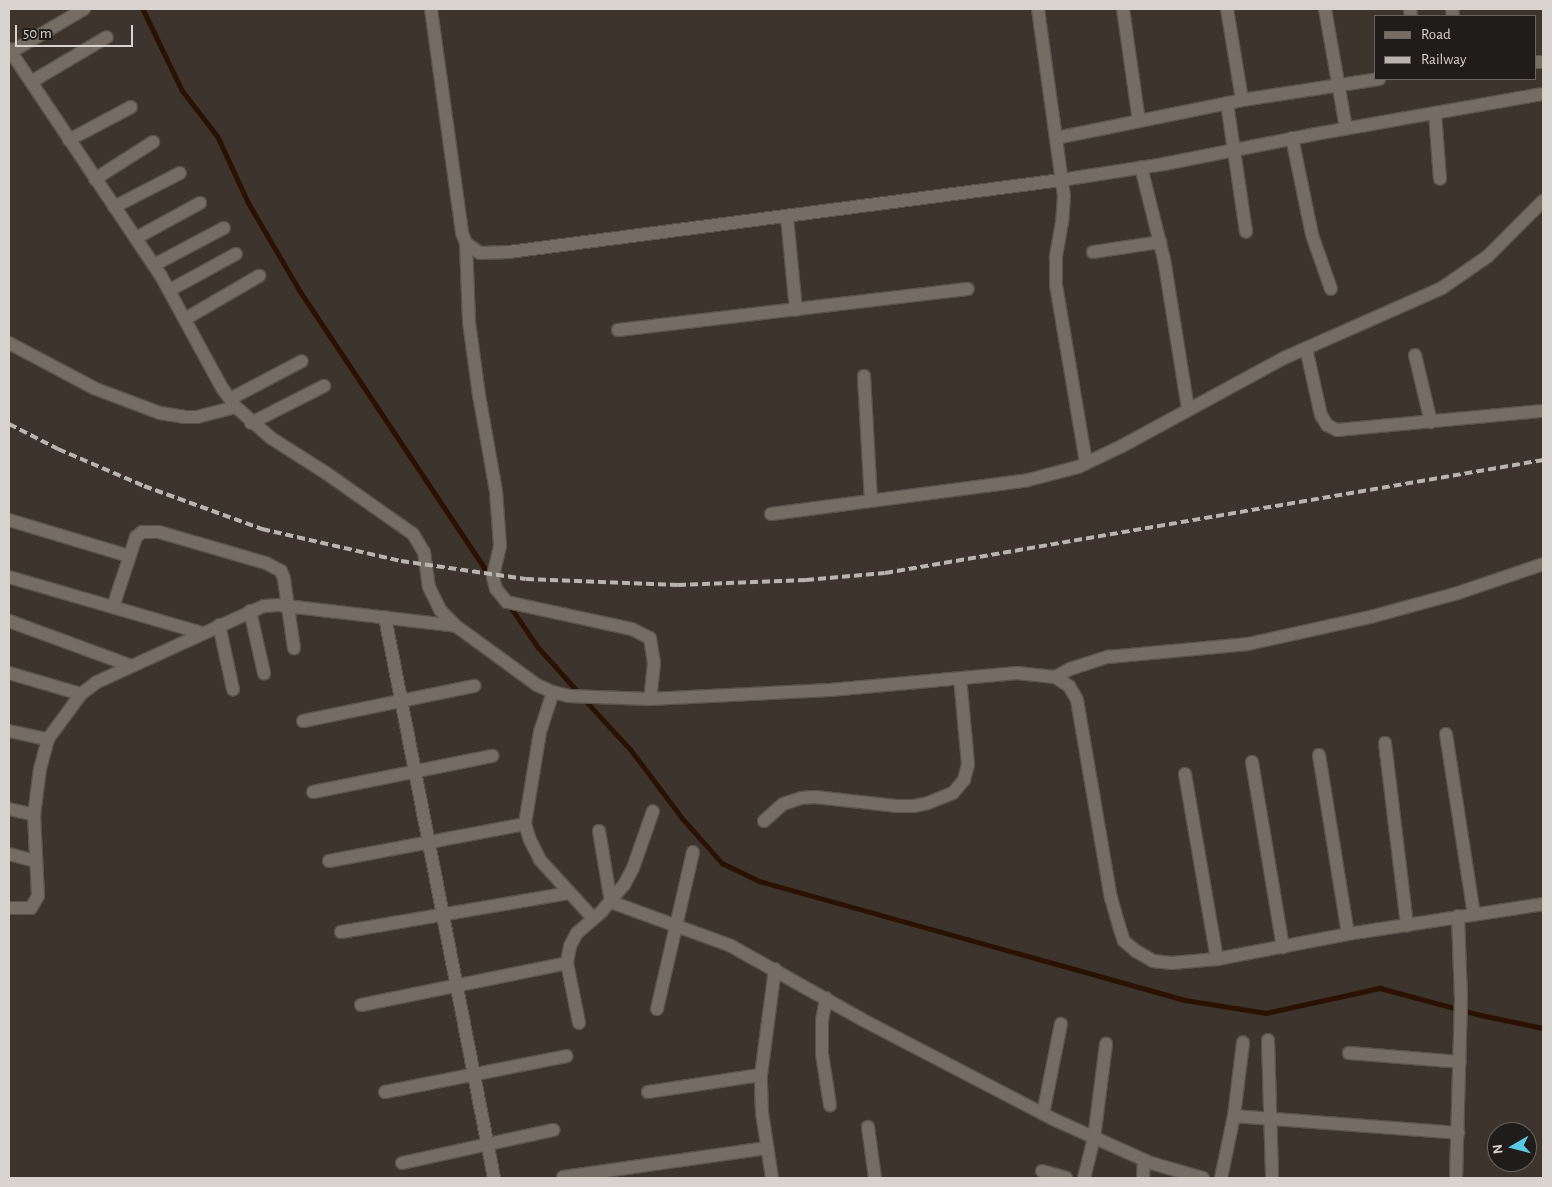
<!DOCTYPE html>
<html>
<head>
<meta charset="utf-8">
<style>
  body { margin:0 }
  #map { position:relative; width:1552px; height:1187px; overflow:hidden; background:#3c342d; font-family:"Alegreya Sans",sans-serif }
  div>[style] { position:absolute }
  .stream>* { height:4.5px; margin:-2.25px; padding:0 2.25px; transform-origin:2.25px; border-radius:2.25px; background:#291300 }
  .roads { filter:drop-shadow(1px 0 #59534c) drop-shadow(-1px 0 #59534c) drop-shadow(0 1px #59534c) drop-shadow(0 -1px #59534c) }
  .minor>* { height:12px; margin:-6px; padding:0 6px; transform-origin:6px; border-radius:6px; background:#756c64 }
  .tertiary>* { height:12px; margin:-6px; padding:0 6px; transform-origin:6px; border-radius:6px; background:#756c64 }
  .rail>* { height:4px; margin-top:-2px; transform-origin:0; background:repeating-linear-gradient(90deg,#bab4af 0 8px,transparent 0 12px) }
  span { translate:-50% -50%; white-space:nowrap; text-align:center; line-height:1.15; -webkit-text-stroke:5px #201c19; paint-order:stroke }
  .frame { position:absolute; inset:0; border:10px solid #d8d3ce; pointer-events:none }
  .legend { position:absolute; left:1374px; top:15px; width:162px; height:65px; box-sizing:border-box; background:#201c19; border:1px solid #6a6561; margin:0; padding:6px 9px; list-style:none; font-size:15px; color:#d8d3ce }
  .legend li { display:flex; align-items:center; gap:10px; height:25px }
  .legend b { width:25px; border:1px solid #6a6561 }
  .north { position:absolute; left:1487px; top:1122px; width:50px; height:50px; box-sizing:border-box; background:#201c19; border:1px solid #6a6561; border-radius:50%; rotate:262deg; font-size:14px; font-weight:700; line-height:20px; text-align:center; color:#d8d3ce }
  .north::after { content:''; display:block; margin:auto; width:18px; height:22px; background:#58c9e3; clip-path:polygon(50% 0,100% 100%,50% 72%,0 100%) }
  .scale { position:absolute; left:15px; top:25px; width:118px; height:22px; box-sizing:border-box; border:2px solid #d8d3ce; border-top:0; padding-left:6px; font-size:15px; line-height:18px; white-space:nowrap; color:#d8d3ce; -webkit-text-stroke:4px #201c19; paint-order:stroke }
</style>
</head>
<body>
<div id="map">
  <div class="stream">
    <i style="left:143px;top:9px;width:90px;rotate:64.3deg"></i>
    <i style="left:182px;top:90px;width:59px;rotate:52.5deg"></i>
    <i style="left:218px;top:137px;width:72px;rotate:65.2deg"></i>
    <i style="left:248px;top:202px;width:103px;rotate:59.7deg"></i>
    <i style="left:300px;top:291px;width:344px;rotate:56.3deg"></i>
    <i style="left:510px;top:606px;width:50px;rotate:55.7deg"></i>
    <i style="left:538px;top:647px;width:63px;rotate:48.2deg"></i>
    <i style="left:585px;top:700px;width:68px;rotate:47.4deg"></i>
    <i style="left:631px;top:750px;width:86px;rotate:53deg"></i>
    <i style="left:683px;top:819px;width:59px;rotate:48.4deg"></i>
    <i style="left:722px;top:863px;width:41px;rotate:25.9deg"></i>
    <i style="left:759px;top:881px;width:442px;rotate:15.6deg"></i>
    <i style="left:1185px;top:1000px;width:82px;rotate:9.1deg"></i>
    <i style="left:1266px;top:1013px;width:117px;rotate:-12.4deg"></i>
    <i style="left:1380px;top:988px;width:105px;rotate:15deg"></i>
    <i style="left:1481px;top:1015px;width:63px;rotate:11.8deg"></i>
  </div>
  <div class="roads">
    <div class="minor">
      <i style="left:1038px;top:9px;width:189px;rotate:82.1deg"></i>
      <i style="left:1064px;top:196px;width:26px;rotate:94deg"></i>
      <i style="left:1062px;top:222px;width:36px;rotate:100deg"></i>
      <i style="left:1056px;top:257px;width:28px;rotate:90deg"></i>
      <i style="left:1056px;top:285px;width:181px;rotate:80.4deg"></i>
      <i style="left:1123px;top:9px;width:113px;rotate:81.9deg"></i>
      <i style="left:1227px;top:9px;width:92px;rotate:80.6deg"></i>
      <i style="left:1325px;top:9px;width:121px;rotate:80deg"></i>
      <i style="left:1410px;top:9px;width:7px;rotate:82deg"></i>
      <i style="left:1452px;top:9px;width:7px;rotate:82deg"></i>
      <i style="left:9px;top:49px;width:273px;rotate:56.2deg"></i>
      <i style="left:161px;top:276px;width:128px;rotate:61.4deg"></i>
      <i style="left:222px;top:388px;width:24px;rotate:54deg"></i>
      <i style="left:236px;top:407px;width:47px;rotate:41.5deg"></i>
      <i style="left:271px;top:438px;width:65px;rotate:32.5deg"></i>
      <i style="left:326px;top:473px;width:106px;rotate:35deg"></i>
      <i style="left:413px;top:534px;width:21px;rotate:59deg"></i>
      <i style="left:424px;top:552px;width:35px;rotate:82deg"></i>
      <i style="left:429px;top:587px;width:25px;rotate:64deg"></i>
      <i style="left:440px;top:610px;width:23px;rotate:45deg"></i>
      <i style="left:456px;top:626px;width:100px;rotate:36.1deg"></i>
      <i style="left:537px;top:685px;width:17px;rotate:24deg"></i>
      <i style="left:553px;top:692px;width:16px;rotate:14deg"></i>
      <i style="left:569px;top:696px;width:81px;rotate:2.1deg"></i>
      <i style="left:650px;top:699px;width:180px;rotate:-2.9deg"></i>
      <i style="left:830px;top:690px;width:188px;rotate:-5.2deg"></i>
      <i style="left:1017px;top:673px;width:38px;rotate:6deg"></i>
      <i style="left:1055px;top:677px;width:17px;rotate:33deg"></i>
      <i style="left:1069px;top:686px;width:16px;rotate:60deg"></i>
      <i style="left:1077px;top:700px;width:201px;rotate:80.3deg"></i>
      <i style="left:1111px;top:898px;width:29px;rotate:74deg"></i>
      <i style="left:1119px;top:926px;width:16px;rotate:72deg"></i>
      <i style="left:1124px;top:941px;width:16px;rotate:40deg"></i>
      <i style="left:1136px;top:951px;width:20px;rotate:30deg"></i>
      <i style="left:1153px;top:961px;width:19px;rotate:6deg"></i>
      <i style="left:1172px;top:963px;width:45px;rotate:-5.1deg"></i>
      <i style="left:1217px;top:959px;width:133px;rotate:-10.8deg"></i>
      <i style="left:1348px;top:934px;width:197px;rotate:-8.7deg"></i>
      <i style="left:11px;top:52px;width:85px;rotate:-30.5deg"></i>
      <i style="left:1536px;top:62px;width:7px"></i>
      <i style="left:31px;top:82px;width:88px;rotate:-30.6deg"></i>
      <i style="left:1227px;top:103px;width:130px;rotate:81.6deg"></i>
      <i style="left:1435px;top:113px;width:66px;rotate:85.7deg"></i>
      <i style="left:1056px;top:138px;width:190px;rotate:-11.5deg"></i>
      <i style="left:1242px;top:100px;width:139px;rotate:-8.7deg"></i>
      <i style="left:1292px;top:138px;width:99px;rotate:78.3deg"></i>
      <i style="left:1312px;top:235px;width:57px;rotate:70.6deg"></i>
      <i style="left:69px;top:140px;width:70px;rotate:-28deg"></i>
      <i style="left:1141px;top:167px;width:95px;rotate:76deg"></i>
      <i style="left:1164px;top:259px;width:152px;rotate:80.9deg"></i>
      <i style="left:95px;top:179px;width:69px;rotate:-32.5deg"></i>
      <i style="left:114px;top:207px;width:74px;rotate:-27.3deg"></i>
      <i style="left:787px;top:217px;width:93px;rotate:84.5deg"></i>
      <i style="left:136px;top:238px;width:73px;rotate:-28.7deg"></i>
      <i style="left:466px;top:243px;width:79px;rotate:87.8deg"></i>
      <i style="left:469px;top:322px;width:74px;rotate:82.2deg"></i>
      <i style="left:479px;top:395px;width:97px;rotate:80deg"></i>
      <i style="left:496px;top:491px;width:55px;rotate:85.8deg"></i>
      <i style="left:500px;top:546px;width:32px;rotate:103deg"></i>
      <i style="left:493px;top:577px;width:12px;rotate:76deg"></i>
      <i style="left:496px;top:589px;width:17px;rotate:50deg"></i>
      <i style="left:507px;top:602px;width:128px;rotate:12.2deg"></i>
      <i style="left:632px;top:629px;width:20px;rotate:27deg"></i>
      <i style="left:650px;top:638px;width:25px;rotate:81deg"></i>
      <i style="left:654px;top:663px;width:36px;rotate:96deg"></i>
      <i style="left:1093px;top:252px;width:68px;rotate:-8.5deg"></i>
      <i style="left:154px;top:265px;width:79px;rotate:-27.9deg"></i>
      <i style="left:170px;top:290px;width:75px;rotate:-28.6deg"></i>
      <i style="left:185px;top:319px;width:86px;rotate:-30.2deg"></i>
      <i style="left:618px;top:330px;width:352px;rotate:-6.7deg"></i>
      <i style="left:9px;top:343px;width:98px;rotate:27.9deg"></i>
      <i style="left:96px;top:389px;width:68px;rotate:20.6deg"></i>
      <i style="left:160px;top:413px;width:24px;rotate:9deg"></i>
      <i style="left:184px;top:417px;width:13px"></i>
      <i style="left:197px;top:417px;width:40px;rotate:-14.4deg"></i>
      <i style="left:1306px;top:348px;width:69px;rotate:77.4deg"></i>
      <i style="left:1321px;top:415px;width:12px;rotate:59deg"></i>
      <i style="left:1327px;top:425px;width:11px;rotate:27deg"></i>
      <i style="left:1337px;top:430px;width:207px;rotate:-5.3deg"></i>
      <i style="left:1415px;top:355px;width:69px;rotate:76.6deg"></i>
      <i style="left:864px;top:376px;width:125px;rotate:86.8deg"></i>
      <i style="left:230px;top:399px;width:81px;rotate:-27.8deg"></i>
      <i style="left:251px;top:423px;width:82px;rotate:-26.9deg"></i>
      <i style="left:771px;top:514px;width:259px;rotate:-7.5deg"></i>
      <i style="left:1028px;top:480px;width:52px;rotate:-14.6deg"></i>
      <i style="left:1078px;top:467px;width:49px;rotate:-25.5deg"></i>
      <i style="left:1122px;top:446px;width:184px;rotate:-28.5deg"></i>
      <i style="left:1284px;top:358px;width:173px;rotate:-23.9deg"></i>
      <i style="left:1442px;top:288px;width:56px;rotate:-34.8deg"></i>
      <i style="left:1488px;top:256px;width:78px;rotate:-45deg"></i>
      <i style="left:9px;top:520px;width:125px;rotate:16.7deg"></i>
      <i style="left:9px;top:577px;width:201px;rotate:16.2deg"></i>
      <i style="left:113px;top:607px;width:74px;rotate:-71.8deg"></i>
      <i style="left:136px;top:537px;width:8px;rotate:-40deg"></i>
      <i style="left:142px;top:532px;width:17px"></i>
      <i style="left:159px;top:532px;width:111px;rotate:16.2deg"></i>
      <i style="left:266px;top:563px;width:17px;rotate:28deg"></i>
      <i style="left:281px;top:571px;width:9px;rotate:69deg"></i>
      <i style="left:284px;top:579px;width:70px;rotate:81.8deg"></i>
      <i style="left:250px;top:611px;width:64px;rotate:77.3deg"></i>
      <i style="left:385px;top:617px;width:571px;rotate:79deg"></i>
      <i style="left:9px;top:621px;width:131px;rotate:20.1deg"></i>
      <i style="left:219px;top:625px;width:66px;rotate:77.7deg"></i>
      <i style="left:9px;top:673px;width:75px;rotate:16.3deg"></i>
      <i style="left:1055px;top:677px;width:17px;rotate:-28deg"></i>
      <i style="left:1070px;top:669px;width:40px;rotate:-18deg"></i>
      <i style="left:1108px;top:657px;width:141px;rotate:-5.3deg"></i>
      <i style="left:1248px;top:644px;width:129px;rotate:-12.5deg"></i>
      <i style="left:1374px;top:616px;width:87px;rotate:-15.3deg"></i>
      <i style="left:1458px;top:593px;width:90px;rotate:-18.8deg"></i>
      <i style="left:553px;top:692px;width:42px;rotate:108deg"></i>
      <i style="left:540px;top:732px;width:93px;rotate:99.3deg"></i>
      <i style="left:525px;top:824px;width:17px;rotate:73deg"></i>
      <i style="left:530px;top:840px;width:22px;rotate:63deg"></i>
      <i style="left:540px;top:860px;width:79px;rotate:47.6deg"></i>
      <i style="left:303px;top:721px;width:175px;rotate:-11.6deg"></i>
      <i style="left:9px;top:731px;width:40px;rotate:12deg"></i>
      <i style="left:1446px;top:734px;width:182px;rotate:81.2deg"></i>
      <i style="left:1385px;top:743px;width:184px;rotate:83.1deg"></i>
      <i style="left:1319px;top:755px;width:181px;rotate:80.8deg"></i>
      <i style="left:1252px;top:762px;width:188px;rotate:80.5deg"></i>
      <i style="left:1185px;top:774px;width:188px;rotate:80.2deg"></i>
      <i style="left:313px;top:792px;width:183px;rotate:-11.4deg"></i>
      <i style="left:9px;top:809px;width:26px;rotate:13deg"></i>
      <i style="left:764px;top:821px;width:25px;rotate:-42deg"></i>
      <i style="left:783px;top:804px;width:19px;rotate:-18deg"></i>
      <i style="left:801px;top:798px;width:14px;rotate:-4deg"></i>
      <i style="left:815px;top:797px;width:81px;rotate:6.3deg"></i>
      <i style="left:896px;top:806px;width:18px"></i>
      <i style="left:914px;top:806px;width:14px;rotate:-12deg"></i>
      <i style="left:928px;top:803px;width:27px;rotate:-22deg"></i>
      <i style="left:953px;top:793px;width:17px;rotate:-50deg"></i>
      <i style="left:964px;top:780px;width:16px;rotate:-76deg"></i>
      <i style="left:968px;top:764px;width:86px;rotate:-95.3deg"></i>
      <i style="left:599px;top:831px;width:72px;rotate:80.4deg"></i>
      <i style="left:611px;top:902px;width:128px;rotate:20.1deg"></i>
      <i style="left:731px;top:946px;width:149px;rotate:29.3deg"></i>
      <i style="left:861px;top:1019px;width:216px;rotate:27.5deg"></i>
      <i style="left:1053px;top:1119px;width:107px;rotate:24.2deg"></i>
      <i style="left:1151px;top:1163px;width:54px;rotate:16.1deg"></i>
      <i style="left:9px;top:854px;width:28px;rotate:15deg"></i>
      <i style="left:329px;top:861px;width:199px;rotate:-10.7deg"></i>
      <i style="left:9px;top:908px;width:22px"></i>
      <i style="left:31px;top:908px;width:14px;rotate:-60deg"></i>
      <i style="left:38px;top:896px;width:81px;rotate:-92.8deg"></i>
      <i style="left:34px;top:815px;width:46px;rotate:-82.6deg"></i>
      <i style="left:40px;top:769px;width:31px;rotate:-75deg"></i>
      <i style="left:48px;top:739px;width:56px;rotate:-53.7deg"></i>
      <i style="left:81px;top:694px;width:20px;rotate:-37deg"></i>
      <i style="left:97px;top:682px;width:183px;rotate:-24.5deg"></i>
      <i style="left:264px;top:606px;width:14px;rotate:-4deg"></i>
      <i style="left:278px;top:605px;width:179px;rotate:6.7deg"></i>
      <i style="left:341px;top:932px;width:232px;rotate:-9.7deg"></i>
      <i style="left:826px;top:998px;width:23px;rotate:100deg"></i>
      <i style="left:822px;top:1021px;width:33px;rotate:90deg"></i>
      <i style="left:822px;top:1054px;width:52px;rotate:81.1deg"></i>
      <i style="left:361px;top:1005px;width:210px;rotate:-11.5deg"></i>
      <i style="left:657px;top:1009px;width:161px;rotate:-77.1deg"></i>
      <i style="left:579px;top:1023px;width:61px;rotate:-101.3deg"></i>
      <i style="left:567px;top:963px;width:17px;rotate:-80deg"></i>
      <i style="left:570px;top:946px;width:15px;rotate:-62deg"></i>
      <i style="left:577px;top:933px;width:33px;rotate:-41deg"></i>
      <i style="left:602px;top:911px;width:34px;rotate:-50deg"></i>
      <i style="left:624px;top:885px;width:19px;rotate:-62deg"></i>
      <i style="left:633px;top:868px;width:60px;rotate:-70.7deg"></i>
      <i style="left:1268px;top:1040px;width:138px;rotate:88.3deg"></i>
      <i style="left:1349px;top:1053px;width:111px;rotate:4.6deg"></i>
      <i style="left:385px;top:1092px;width:185px;rotate:-11.2deg"></i>
      <i style="left:648px;top:1092px;width:114px;rotate:-8.6deg"></i>
      <i style="left:1043px;top:1114px;width:92px;rotate:-78.7deg"></i>
      <i style="left:1234px;top:1116px;width:225px;rotate:4.3deg"></i>
      <i style="left:868px;top:1127px;width:51px;rotate:82.2deg"></i>
      <i style="left:402px;top:1163px;width:155px;rotate:-12.3deg"></i>
      <i style="left:1042px;top:1171px;width:25px;rotate:16deg"></i>
      <i style="left:563px;top:1177px;width:206px;rotate:-8.1deg"></i>
      <i style="left:772px;top:1178px;width:66px;rotate:-98.7deg"></i>
      <i style="left:762px;top:1113px;width:38px;rotate:-92deg"></i>
      <i style="left:761px;top:1075px;width:107px;rotate:-82.5deg"></i>
      <i style="left:1084px;top:1178px;width:41px;rotate:-76deg"></i>
      <i style="left:1094px;top:1138px;width:95px;rotate:-82.7deg"></i>
      <i style="left:1143px;top:1178px;width:18px;rotate:-87deg"></i>
      <i style="left:1221px;top:1178px;width:63px;rotate:-78.2deg"></i>
      <i style="left:1234px;top:1116px;width:74px;rotate:-83deg"></i>
      <i style="left:1456px;top:1178px;width:179px;rotate:-88.4deg"></i>
      <i style="left:1461px;top:999px;width:83px;rotate:-92.1deg"></i>
    </div>
    <div class="tertiary">
      <i style="left:431px;top:9px;width:226px;rotate:82.1deg"></i>
      <i style="left:462px;top:233px;width:11px;rotate:68deg"></i>
      <i style="left:466px;top:243px;width:17px;rotate:36deg"></i>
      <i style="left:480px;top:253px;width:29px;rotate:-2deg"></i>
      <i style="left:509px;top:252px;width:557px;rotate:-7.43deg"></i>
      <i style="left:1061px;top:180px;width:104px;rotate:-8.8deg"></i>
      <i style="left:1164px;top:164px;width:154px;rotate:-11.2deg"></i>
      <i style="left:1315px;top:134px;width:231px;rotate:-10deg"></i>
    </div>
  </div>
  <div class="rail">
    <i style="left:9px;top:424px;width:55px;rotate:27deg"></i>
    <i style="left:58px;top:449px;width:94px;rotate:23.3deg"></i>
    <i style="left:144px;top:486px;width:126px;rotate:20deg"></i>
    <i style="left:262px;top:529px;width:143px;rotate:13deg"></i>
    <i style="left:401px;top:561px;width:126px;rotate:8.2deg"></i>
    <i style="left:526px;top:579px;width:152px;rotate:2.3deg"></i>
    <i style="left:678px;top:585px;width:128px;rotate:-2.2deg"></i>
    <i style="left:806px;top:580px;width:79px;rotate:-5.1deg"></i>
    <i style="left:885px;top:573px;width:668px;rotate:-9.74deg"></i>
  </div>
  <div class="frame"></div>
  <ul class="legend">
  <li><b style="height:6px;background:#756c64"></b>Road</li>
  <li><b style="height:6px;background:#bab4af"></b>Railway</li>
  </ul>
  <div class="north">N</div>
  <div class="scale">50 m</div>
</div>
</body>
</html>
